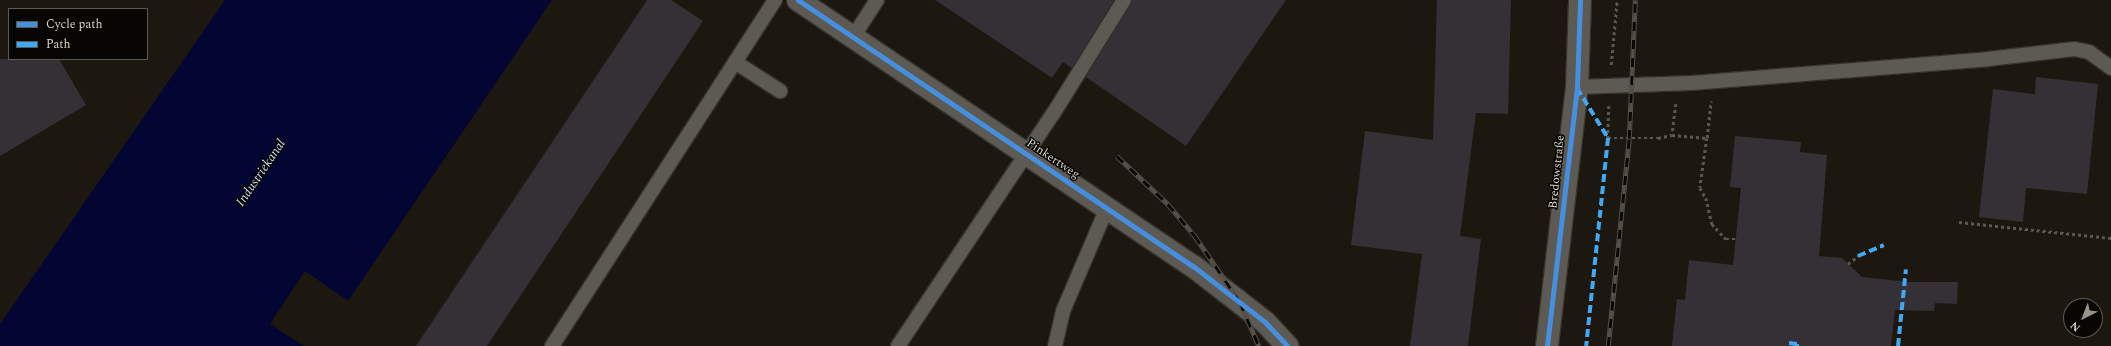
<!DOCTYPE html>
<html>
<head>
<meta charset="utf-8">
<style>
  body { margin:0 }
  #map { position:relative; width:2111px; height:346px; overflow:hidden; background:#1c180f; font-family:Spectral,serif }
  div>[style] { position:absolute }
  .water>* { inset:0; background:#030632 }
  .building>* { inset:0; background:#343036 }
  .path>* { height:2.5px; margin-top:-1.25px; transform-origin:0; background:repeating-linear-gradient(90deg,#5a5851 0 3px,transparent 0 6px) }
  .roads { filter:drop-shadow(1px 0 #35322c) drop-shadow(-1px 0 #35322c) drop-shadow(0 1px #35322c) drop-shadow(0 -1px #35322c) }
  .service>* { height:14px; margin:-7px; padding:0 7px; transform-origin:7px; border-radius:7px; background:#5d5953 }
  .tertiary>* { height:22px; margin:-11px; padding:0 11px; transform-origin:11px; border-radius:11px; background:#5d5953 }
  .rail>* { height:4.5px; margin-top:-2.25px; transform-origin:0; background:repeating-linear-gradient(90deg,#080602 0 9px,#54514a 0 18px); box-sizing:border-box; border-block:1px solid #54514a }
  .quiet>* { height:4px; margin-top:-2px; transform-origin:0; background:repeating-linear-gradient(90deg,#3fa9f5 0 8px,transparent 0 12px) }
  .cycleway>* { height:5px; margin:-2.5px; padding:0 2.5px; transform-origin:2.5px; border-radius:2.5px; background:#468fdf }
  span { translate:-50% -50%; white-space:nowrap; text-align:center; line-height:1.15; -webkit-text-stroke:3px #080602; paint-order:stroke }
  .street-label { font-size:12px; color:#dcd7cc }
  .water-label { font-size:13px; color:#cbddff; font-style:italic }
  .legend { position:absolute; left:8px; top:8px; width:140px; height:52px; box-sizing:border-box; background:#080602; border:1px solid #5d5a53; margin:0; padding:5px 7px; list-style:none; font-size:12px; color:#dcd7cc }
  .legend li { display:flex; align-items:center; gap:8px; height:20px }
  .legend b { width:20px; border:1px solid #5d5a53 }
  .north { position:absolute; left:2063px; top:298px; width:40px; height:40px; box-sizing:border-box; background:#080602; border:1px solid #5d5a53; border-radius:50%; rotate:222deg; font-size:11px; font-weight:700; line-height:16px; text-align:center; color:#dcd7cc }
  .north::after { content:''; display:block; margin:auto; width:14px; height:18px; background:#99948a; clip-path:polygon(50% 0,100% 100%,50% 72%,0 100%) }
</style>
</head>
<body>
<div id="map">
  <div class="water">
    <i style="clip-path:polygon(225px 0,552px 0,348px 301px,305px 271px,270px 324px,304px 346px,0 346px,0 324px)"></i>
  </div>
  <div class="building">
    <i style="clip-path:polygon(647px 0,671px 0,703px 21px,487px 346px,416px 346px)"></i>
    <i style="clip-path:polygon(935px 0,1114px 0,1072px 68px,1063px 62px,1052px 78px)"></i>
    <i style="clip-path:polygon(1132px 0,1286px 0,1186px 146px,1086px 77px)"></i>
    <i style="clip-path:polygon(1437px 0,1511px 0,1508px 114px,1476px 113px,1460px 236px,1481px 239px,1468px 346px,1410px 346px,1422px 254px,1351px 245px,1365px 131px,1433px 140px)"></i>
    <i style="clip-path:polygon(0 59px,59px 59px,86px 105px,0 156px)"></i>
    <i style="clip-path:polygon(2036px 77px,2098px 84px,2087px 194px,2026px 188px,2023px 222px,1979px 217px,1993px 89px,2035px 94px)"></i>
    <i style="clip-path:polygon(1735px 136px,1801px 142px,1800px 152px,1827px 155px,1819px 256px,1842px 258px,1862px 277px,1909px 282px,1958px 282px,1957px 304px,1935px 303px,1934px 311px,1895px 310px,1891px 346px,1672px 346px,1677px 299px,1685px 300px,1689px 260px,1733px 265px,1741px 188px,1730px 187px)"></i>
  </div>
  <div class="path">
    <i style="left:1611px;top:65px;width:65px;rotate:-84.7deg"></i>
    <i style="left:1676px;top:104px;width:31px;rotate:97deg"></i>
    <i style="left:1672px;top:135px;width:35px;rotate:5deg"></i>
    <i style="left:1707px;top:138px;width:50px;rotate:98deg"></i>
    <i style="left:1700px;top:188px;width:12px;rotate:59deg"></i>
    <i style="left:1706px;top:198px;width:27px;rotate:77deg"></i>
    <i style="left:1712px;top:224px;width:21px;rotate:47deg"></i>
    <i style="left:1726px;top:239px;width:9px"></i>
    <i style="left:1609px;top:106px;width:32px;rotate:92deg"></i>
    <i style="left:1608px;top:138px;width:50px"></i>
    <i style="left:1658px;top:138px;width:14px;rotate:-12deg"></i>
    <i style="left:1707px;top:138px;width:37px;rotate:-84deg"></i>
    <i style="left:1959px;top:222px;width:153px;rotate:6deg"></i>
    <i style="left:1848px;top:264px;width:13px;rotate:-39deg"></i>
  </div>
  <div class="roads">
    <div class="service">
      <i style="left:853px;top:37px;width:44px;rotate:-57deg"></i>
      <i style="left:735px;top:62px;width:54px;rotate:32.8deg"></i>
      <i style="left:1577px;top:87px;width:115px;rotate:-2deg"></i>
      <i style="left:1692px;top:83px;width:297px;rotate:-4.6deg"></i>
      <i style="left:1988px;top:59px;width:87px;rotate:-6.6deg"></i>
      <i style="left:2074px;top:49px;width:15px;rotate:11deg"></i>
      <i style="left:2089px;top:52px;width:27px;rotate:36deg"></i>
      <i style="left:552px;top:346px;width:412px;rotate:-57.2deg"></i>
      <i style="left:898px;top:346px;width:279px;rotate:-56.3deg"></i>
      <i style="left:1053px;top:114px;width:134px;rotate:-58.1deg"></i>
      <i style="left:1055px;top:346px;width:36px;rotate:-77deg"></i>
      <i style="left:1063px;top:311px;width:112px;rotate:-66.9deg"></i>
    </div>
    <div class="tertiary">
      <i style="left:798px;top:0;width:476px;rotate:34deg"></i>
      <i style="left:1193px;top:266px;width:91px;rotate:37.9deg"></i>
      <i style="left:1265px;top:322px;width:33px;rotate:47deg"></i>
      <i style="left:1547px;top:346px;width:261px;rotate:-83.4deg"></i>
      <i style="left:1577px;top:87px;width:87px;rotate:-88deg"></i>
    </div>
  </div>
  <div class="rail">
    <i style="left:1117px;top:156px;width:70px;rotate:43.3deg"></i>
    <i style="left:1168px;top:204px;width:42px;rotate:49.8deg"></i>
    <i style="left:1195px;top:236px;width:80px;rotate:55.7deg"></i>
    <i style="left:1240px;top:302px;width:48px;rotate:66.6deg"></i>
    <i style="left:1608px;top:346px;width:208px;rotate:-84.2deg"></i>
    <i style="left:1629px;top:139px;width:139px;rotate:-87.5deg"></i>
  </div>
  <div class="quiet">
    <i style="left:1577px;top:88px;width:59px;rotate:58.2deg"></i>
    <i style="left:1608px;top:138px;width:209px;rotate:96deg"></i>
    <i style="left:1858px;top:256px;width:28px;rotate:-23deg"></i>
    <i style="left:1789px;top:343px;width:8px;rotate:7deg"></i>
    <i style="left:1797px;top:344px;width:2px;rotate:90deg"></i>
    <i style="left:1898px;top:346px;width:77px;rotate:-84.1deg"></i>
  </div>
  <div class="cycleway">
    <i style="left:798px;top:0;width:476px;rotate:34deg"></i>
    <i style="left:1193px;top:266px;width:91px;rotate:37.9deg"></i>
    <i style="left:1265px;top:322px;width:33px;rotate:47deg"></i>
    <i style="left:1547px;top:346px;width:261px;rotate:-83.4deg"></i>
    <i style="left:1577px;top:87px;width:87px;rotate:-88deg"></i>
  </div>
  <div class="street-label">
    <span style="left:1053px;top:159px;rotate:34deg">Pinkertweg</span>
    <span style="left:1557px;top:172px;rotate:-84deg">Bredowstraße</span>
  </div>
  <div class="water-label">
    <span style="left:261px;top:173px;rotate:-56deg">Industriekanal</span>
  </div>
  <ul class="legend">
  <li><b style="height:5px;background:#468fdf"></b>Cycle path</li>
  <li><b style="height:5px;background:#3fa9f5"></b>Path</li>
  </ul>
  <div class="north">N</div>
</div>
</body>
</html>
